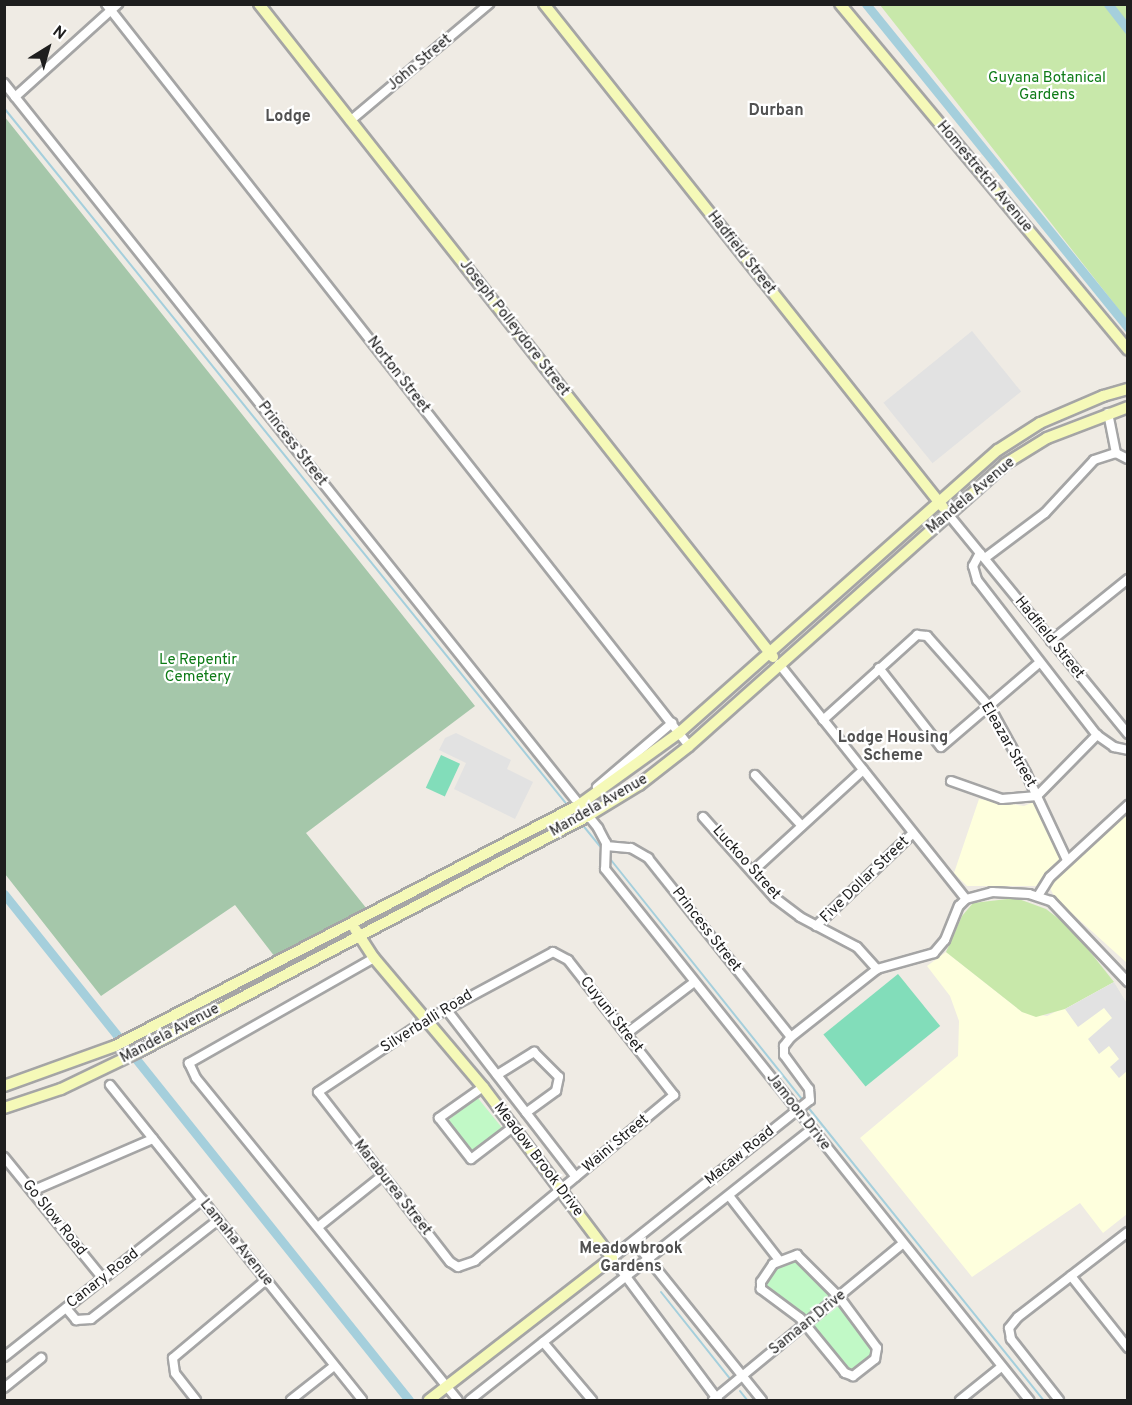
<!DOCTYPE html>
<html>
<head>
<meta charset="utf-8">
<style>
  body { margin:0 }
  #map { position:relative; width:1132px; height:1405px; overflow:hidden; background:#efebe4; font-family:Overpass,sans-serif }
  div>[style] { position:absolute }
  .education>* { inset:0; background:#feffdd }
  .grass>* { inset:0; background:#c8e8aa }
  .cemetery>* { inset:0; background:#a5c7aa }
  .park>* { inset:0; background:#c1f9c6; transform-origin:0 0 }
  .pitch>* { inset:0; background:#82ddba; transform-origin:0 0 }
  .parking>* { inset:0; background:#e2e2e2; transform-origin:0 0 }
  .stream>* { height:2px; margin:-1px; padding:0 1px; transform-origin:1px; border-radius:1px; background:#a5cfdc }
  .canal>* { height:9px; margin:-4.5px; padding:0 4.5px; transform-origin:4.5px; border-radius:4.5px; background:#a5cfdc }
  .roads { filter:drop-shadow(2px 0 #a5a5a5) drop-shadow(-2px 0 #a5a5a5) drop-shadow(0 2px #a5a5a5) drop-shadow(0 -2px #a5a5a5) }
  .street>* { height:8px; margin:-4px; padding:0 4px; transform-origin:4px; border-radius:4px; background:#fff }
  .secondary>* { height:10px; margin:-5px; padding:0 5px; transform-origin:5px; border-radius:5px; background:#f5f9b8 }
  span { translate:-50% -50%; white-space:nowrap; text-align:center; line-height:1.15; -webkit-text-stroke:4.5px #fff; paint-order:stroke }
  .street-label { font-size:15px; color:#1e1e1e }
  .park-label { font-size:15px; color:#0d7b16 }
  .neighbourhood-label { font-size:16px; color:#515151; font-weight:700 }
  .frame { position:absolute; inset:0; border:6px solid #1e1e1e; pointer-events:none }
  .north { position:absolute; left:18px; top:18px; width:60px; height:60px; -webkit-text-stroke:4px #fff; paint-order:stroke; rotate:37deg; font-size:16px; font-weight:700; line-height:24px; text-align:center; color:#1e1e1e }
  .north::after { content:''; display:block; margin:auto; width:21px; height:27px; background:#1e1e1e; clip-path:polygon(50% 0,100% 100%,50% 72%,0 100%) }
</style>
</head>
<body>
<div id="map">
  <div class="education">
    <i style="clip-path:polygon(979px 799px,1024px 806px,1034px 802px,1060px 858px,1039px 886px,967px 886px,954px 873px)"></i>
    <i style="clip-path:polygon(1127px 812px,1127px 963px,1055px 898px,1050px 888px,1060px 874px)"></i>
    <i style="clip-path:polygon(946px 952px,1022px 1012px,1047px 1016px,1114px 982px,1127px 1003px,1127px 1214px,1103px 1233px,1080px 1203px,972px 1277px,860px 1138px,958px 1056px,959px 1021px,950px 996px,927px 966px)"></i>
  </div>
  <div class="grass">
    <i style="clip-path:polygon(880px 5px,1127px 5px,1127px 320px,950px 94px)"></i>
    <i style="clip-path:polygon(1016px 898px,1046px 909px,1072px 929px,1114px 982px,1065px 1009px,1036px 1017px,1022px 1012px,946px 952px,962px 916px,973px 903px)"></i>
  </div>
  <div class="cemetery">
    <i style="clip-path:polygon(4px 116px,475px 706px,306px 833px,367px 909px,275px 957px,235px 905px,101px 996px,5px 874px)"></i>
  </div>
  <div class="park">
    <i style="left:477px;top:1097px;width:40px;height:38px;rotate:51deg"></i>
    <i style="clip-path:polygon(794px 1257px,836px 1297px,806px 1321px,764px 1284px,772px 1268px)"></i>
    <i style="clip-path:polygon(840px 1302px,874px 1348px,873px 1356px,849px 1373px,809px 1326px)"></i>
  </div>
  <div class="pitch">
    <i style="left:441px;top:755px;width:21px;height:36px;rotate:25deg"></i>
    <i style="left:898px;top:974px;width:67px;height:96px;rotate:51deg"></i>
  </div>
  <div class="parking">
    <i style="left:972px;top:331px;width:78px;height:114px;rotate:51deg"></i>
    <i style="clip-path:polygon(456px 733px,511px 760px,507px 769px,533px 782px,515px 819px,454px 789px,466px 763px,439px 750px,445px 738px)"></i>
    <i style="clip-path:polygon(1114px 982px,1127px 1003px,1127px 1071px,1119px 1078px,1110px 1067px,1119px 1059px,1109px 1046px,1099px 1054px,1088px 1039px,1112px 1018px,1104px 1008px,1078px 1027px,1065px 1009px)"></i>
  </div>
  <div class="stream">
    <i style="left:4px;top:108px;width:897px;rotate:51.06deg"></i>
    <i style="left:581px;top:823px;width:36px;rotate:51deg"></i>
    <i style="left:607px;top:855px;width:316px;rotate:51.4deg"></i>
    <i style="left:807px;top:1106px;width:377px;rotate:51.2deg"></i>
    <i style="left:661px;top:1292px;width:112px;rotate:51.5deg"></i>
    <i style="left:740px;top:1391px;width:11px;rotate:52deg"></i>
  </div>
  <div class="canal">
    <i style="left:866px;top:4px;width:417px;rotate:51deg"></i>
    <i style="left:1108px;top:4px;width:33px;rotate:52deg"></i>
    <i style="left:4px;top:894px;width:648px;rotate:51.33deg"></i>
  </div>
  <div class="roads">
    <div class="street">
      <i style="left:106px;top:4px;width:944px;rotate:51.84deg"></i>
      <i style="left:4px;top:83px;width:953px;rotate:51.43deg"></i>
      <i style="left:598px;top:828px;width:17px;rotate:62deg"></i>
      <i style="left:606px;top:843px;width:26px;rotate:92deg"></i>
      <i style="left:605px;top:869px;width:680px;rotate:51.39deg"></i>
      <i style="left:15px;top:97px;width:139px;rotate:-42.1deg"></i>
      <i style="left:350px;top:121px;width:182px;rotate:-40.1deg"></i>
      <i style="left:1108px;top:413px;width:41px;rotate:78.7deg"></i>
      <i style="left:948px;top:514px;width:284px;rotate:50.7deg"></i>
      <i style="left:980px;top:553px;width:15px;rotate:118deg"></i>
      <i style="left:973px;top:566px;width:15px;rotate:74deg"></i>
      <i style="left:977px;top:580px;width:196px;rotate:52.3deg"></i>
      <i style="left:1097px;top:735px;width:21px;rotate:35deg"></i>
      <i style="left:1114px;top:747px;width:14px;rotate:12deg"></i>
      <i style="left:985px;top:558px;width:75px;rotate:-36.9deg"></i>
      <i style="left:1045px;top:513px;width:72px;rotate:-47.2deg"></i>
      <i style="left:1094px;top:460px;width:23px;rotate:-18deg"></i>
      <i style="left:1116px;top:453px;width:13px;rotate:27deg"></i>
      <i style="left:1051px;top:641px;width:99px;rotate:-38.8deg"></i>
      <i style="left:779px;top:664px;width:300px;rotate:51.5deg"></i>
      <i style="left:879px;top:668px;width:100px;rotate:51.9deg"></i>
      <i style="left:941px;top:747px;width:130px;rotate:-40.6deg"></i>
      <i style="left:823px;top:720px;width:127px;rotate:-42.1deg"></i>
      <i style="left:917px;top:635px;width:10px;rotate:6deg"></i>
      <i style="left:927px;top:636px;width:94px;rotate:48.5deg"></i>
      <i style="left:989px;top:706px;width:77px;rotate:61.1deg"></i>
      <i style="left:1026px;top:773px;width:96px;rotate:64.8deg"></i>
      <i style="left:755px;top:775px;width:69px;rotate:47.3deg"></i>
      <i style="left:951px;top:781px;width:54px;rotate:19.4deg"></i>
      <i style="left:1002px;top:799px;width:35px;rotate:-5deg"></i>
      <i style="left:1037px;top:796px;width:86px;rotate:-45.5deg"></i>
      <i style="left:597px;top:787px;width:99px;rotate:-40.5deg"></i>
      <i style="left:703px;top:817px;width:108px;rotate:48.4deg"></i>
      <i style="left:775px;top:898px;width:31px;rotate:37deg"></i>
      <i style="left:800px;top:917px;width:64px;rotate:27.8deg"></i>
      <i style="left:857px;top:947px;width:30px;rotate:48deg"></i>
      <i style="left:606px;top:846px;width:25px;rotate:5deg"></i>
      <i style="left:631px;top:848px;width:20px;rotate:30deg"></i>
      <i style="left:648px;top:858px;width:229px;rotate:51.4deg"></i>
      <i style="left:754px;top:870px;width:148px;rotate:-42.5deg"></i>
      <i style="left:1038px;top:896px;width:22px;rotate:-58deg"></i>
      <i style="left:1050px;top:877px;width:106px;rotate:-42.7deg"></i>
      <i style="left:816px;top:926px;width:134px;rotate:-43.8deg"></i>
      <i style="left:553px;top:952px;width:17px;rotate:28deg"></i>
      <i style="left:568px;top:960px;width:172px;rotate:51.9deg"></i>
      <i style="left:674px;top:1095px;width:259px;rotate:140.2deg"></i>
      <i style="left:475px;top:1261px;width:18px;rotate:161deg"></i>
      <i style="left:458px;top:1267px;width:9px;rotate:-148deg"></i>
      <i style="left:450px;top:1262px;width:215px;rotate:-127.8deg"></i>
      <i style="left:318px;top:1092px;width:128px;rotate:-33.6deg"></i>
      <i style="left:425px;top:1021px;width:145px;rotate:-28.3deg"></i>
      <i style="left:374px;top:958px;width:213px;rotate:150.4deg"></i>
      <i style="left:189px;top:1063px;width:17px;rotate:65deg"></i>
      <i style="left:196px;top:1078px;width:415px;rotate:50.9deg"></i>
      <i style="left:446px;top:1009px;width:212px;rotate:52.3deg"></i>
      <i style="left:626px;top:1034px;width:84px;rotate:-37.3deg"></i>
      <i style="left:497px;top:1075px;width:44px;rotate:-31.9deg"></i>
      <i style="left:534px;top:1052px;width:35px;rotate:45deg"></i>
      <i style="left:559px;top:1077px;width:14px;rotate:102deg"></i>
      <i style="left:556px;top:1091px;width:37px;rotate:144deg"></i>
      <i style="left:110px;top:1085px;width:403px;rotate:51.3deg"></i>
      <i style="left:483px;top:1087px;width:54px;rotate:144.8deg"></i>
      <i style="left:439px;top:1118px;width:52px;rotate:52deg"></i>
      <i style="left:471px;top:1159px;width:53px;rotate:-37.3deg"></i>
      <i style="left:4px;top:1157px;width:157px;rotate:50.9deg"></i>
      <i style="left:32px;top:1191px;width:132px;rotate:-23.3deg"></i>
      <i style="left:730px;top:1197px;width:80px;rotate:52.1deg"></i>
      <i style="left:318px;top:1227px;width:82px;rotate:-38.6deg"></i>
      <i style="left:634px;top:1241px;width:204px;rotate:51.2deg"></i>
      <i style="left:797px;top:1255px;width:61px;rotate:45deg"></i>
      <i style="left:840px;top:1298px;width:62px;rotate:53.5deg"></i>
      <i style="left:877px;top:1348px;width:11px;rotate:100deg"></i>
      <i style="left:875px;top:1359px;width:28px;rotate:142deg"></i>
      <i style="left:853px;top:1376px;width:9px;rotate:-159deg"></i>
      <i style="left:845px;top:1373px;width:71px;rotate:-129.3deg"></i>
      <i style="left:800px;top:1318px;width:49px;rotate:-143.4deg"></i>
      <i style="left:761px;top:1289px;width:7px;rotate:-90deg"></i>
      <i style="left:761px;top:1282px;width:22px;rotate:-56deg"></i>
      <i style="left:773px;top:1264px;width:26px;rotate:-21deg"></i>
      <i style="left:1071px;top:1276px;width:92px;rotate:51.6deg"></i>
      <i style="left:66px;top:1308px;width:16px;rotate:50deg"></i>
      <i style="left:76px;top:1320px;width:15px;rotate:-4deg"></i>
      <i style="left:91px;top:1319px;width:161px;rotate:-37.9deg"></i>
      <i style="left:543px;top:1342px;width:76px;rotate:49.8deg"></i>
      <i style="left:4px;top:1357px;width:253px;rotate:-38.4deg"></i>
      <i style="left:4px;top:1388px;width:48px;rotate:-39deg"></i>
      <i style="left:196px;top:1400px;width:34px;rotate:-128deg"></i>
      <i style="left:175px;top:1373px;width:15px;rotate:-98deg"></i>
      <i style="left:173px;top:1358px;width:121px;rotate:-40deg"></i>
      <i style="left:291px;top:1400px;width:55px;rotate:-38.3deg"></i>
      <i style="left:470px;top:1400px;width:436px;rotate:-38.4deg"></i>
      <i style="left:713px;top:1400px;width:245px;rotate:-39.5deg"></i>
      <i style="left:718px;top:1400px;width:177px;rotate:-126.7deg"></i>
      <i style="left:612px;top:1258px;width:253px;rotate:-38.6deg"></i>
      <i style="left:810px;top:1100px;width:11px;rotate:-95deg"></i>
      <i style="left:809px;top:1089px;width:42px;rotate:-126.3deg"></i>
      <i style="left:784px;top:1055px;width:9px;rotate:-90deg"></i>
      <i style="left:784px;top:1046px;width:11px;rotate:-52deg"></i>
      <i style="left:791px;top:1037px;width:110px;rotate:-38.3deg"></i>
      <i style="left:877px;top:969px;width:59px;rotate:-15.7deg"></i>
      <i style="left:934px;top:953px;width:17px;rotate:-50deg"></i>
      <i style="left:945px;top:940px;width:37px;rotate:-68deg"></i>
      <i style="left:959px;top:906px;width:10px;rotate:-45deg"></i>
      <i style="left:966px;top:899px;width:27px;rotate:-15deg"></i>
      <i style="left:992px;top:892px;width:37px;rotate:3deg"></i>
      <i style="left:1029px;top:894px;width:23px;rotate:18deg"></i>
      <i style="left:1051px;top:901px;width:112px;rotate:46.5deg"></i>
      <i style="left:960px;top:1400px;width:53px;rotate:-38.8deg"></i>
      <i style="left:1059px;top:1400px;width:78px;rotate:-128.2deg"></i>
      <i style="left:1011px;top:1339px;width:11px;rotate:-100deg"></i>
      <i style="left:1009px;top:1328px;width:14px;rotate:-51deg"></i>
      <i style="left:1018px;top:1317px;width:139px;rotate:-37.7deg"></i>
    </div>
    <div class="secondary">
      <i style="left:259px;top:4px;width:831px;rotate:51.79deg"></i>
      <i style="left:544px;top:4px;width:642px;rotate:51.58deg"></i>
      <i style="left:840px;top:4px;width:450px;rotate:50.2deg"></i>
      <i style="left:355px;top:929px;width:35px;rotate:57deg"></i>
      <i style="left:374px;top:958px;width:169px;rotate:49.8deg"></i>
      <i style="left:483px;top:1087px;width:214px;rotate:53deg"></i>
      <i style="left:612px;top:1258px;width:232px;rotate:142.2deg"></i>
      <i style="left:4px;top:1086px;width:118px;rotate:-19.8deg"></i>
      <i style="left:115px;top:1046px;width:523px;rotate:-27.45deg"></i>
      <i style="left:579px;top:805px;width:123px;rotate:-35.8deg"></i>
      <i style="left:679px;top:733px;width:426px;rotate:-41.6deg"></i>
      <i style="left:998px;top:450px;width:50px;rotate:-32.7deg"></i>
      <i style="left:1040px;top:423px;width:69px;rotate:-23.2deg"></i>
      <i style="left:1103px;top:396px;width:26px;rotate:-16deg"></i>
      <i style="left:4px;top:1108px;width:60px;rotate:-18.4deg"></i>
      <i style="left:61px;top:1089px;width:85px;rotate:-25.7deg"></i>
      <i style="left:138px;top:1052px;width:508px;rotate:-27.67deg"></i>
      <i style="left:588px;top:816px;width:60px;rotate:-31.3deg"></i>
      <i style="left:639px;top:785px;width:63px;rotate:-38deg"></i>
      <i style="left:689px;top:746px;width:424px;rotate:-41.7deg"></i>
      <i style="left:1005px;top:464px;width:49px;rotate:-31.8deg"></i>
      <i style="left:1047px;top:438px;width:87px;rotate:-20.9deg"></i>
    </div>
  </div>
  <div class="street-label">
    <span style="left:420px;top:63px;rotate:-40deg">John Street</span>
    <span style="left:984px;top:177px;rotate:50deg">Homestretch Avenue</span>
    <span style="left:741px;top:253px;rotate:52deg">Hadfield Street</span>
    <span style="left:514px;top:328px;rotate:52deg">Joseph Polleydore Street</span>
    <span style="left:398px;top:375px;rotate:52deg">Norton Street</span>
    <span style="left:292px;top:444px;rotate:52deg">Princess Street</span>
    <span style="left:971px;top:496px;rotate:-40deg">Mandela Avenue</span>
    <span style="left:1049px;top:638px;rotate:51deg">Hadfield Street</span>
    <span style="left:1008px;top:745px;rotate:60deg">Eleazar Street</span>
    <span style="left:599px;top:806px;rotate:-30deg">Mandela Avenue</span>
    <span style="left:746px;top:863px;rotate:48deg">Luckoo Street</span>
    <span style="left:865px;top:880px;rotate:-44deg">Five Dollar Street</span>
    <span style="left:706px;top:930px;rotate:52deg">Princess Street</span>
    <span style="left:611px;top:1015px;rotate:52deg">Cuyuni Street</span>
    <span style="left:427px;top:1022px;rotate:-32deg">Silverballi Road</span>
    <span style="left:170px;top:1034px;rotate:-28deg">Mandela Avenue</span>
    <span style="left:798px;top:1112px;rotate:52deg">Jamoon Drive</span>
    <span style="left:616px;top:1144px;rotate:-40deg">Waini Street</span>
    <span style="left:740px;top:1156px;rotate:-39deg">Macaw Road</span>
    <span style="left:538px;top:1160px;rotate:53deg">Meadow Brook Drive</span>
    <span style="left:392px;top:1188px;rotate:52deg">Maraburea Street</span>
    <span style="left:54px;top:1218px;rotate:51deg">Go Slow Road</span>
    <span style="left:236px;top:1243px;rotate:51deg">Lamaha Avenue</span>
    <span style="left:103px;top:1279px;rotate:-38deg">Canary Road</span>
    <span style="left:808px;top:1323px;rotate:-39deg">Samaan Drive</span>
  </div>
  <div class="park-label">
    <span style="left:1047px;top:87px">Guyana Botanical<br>Gardens</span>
    <span style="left:198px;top:669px">Le Repentir<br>Cemetery</span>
  </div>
  <div class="neighbourhood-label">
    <span style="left:776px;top:111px">Durban</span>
    <span style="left:288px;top:117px">Lodge</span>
    <span style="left:893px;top:747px">Lodge Housing<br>Scheme</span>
    <span style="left:631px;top:1258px">Meadowbrook<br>Gardens</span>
  </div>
  <div class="frame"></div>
  <div class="north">N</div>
</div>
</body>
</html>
